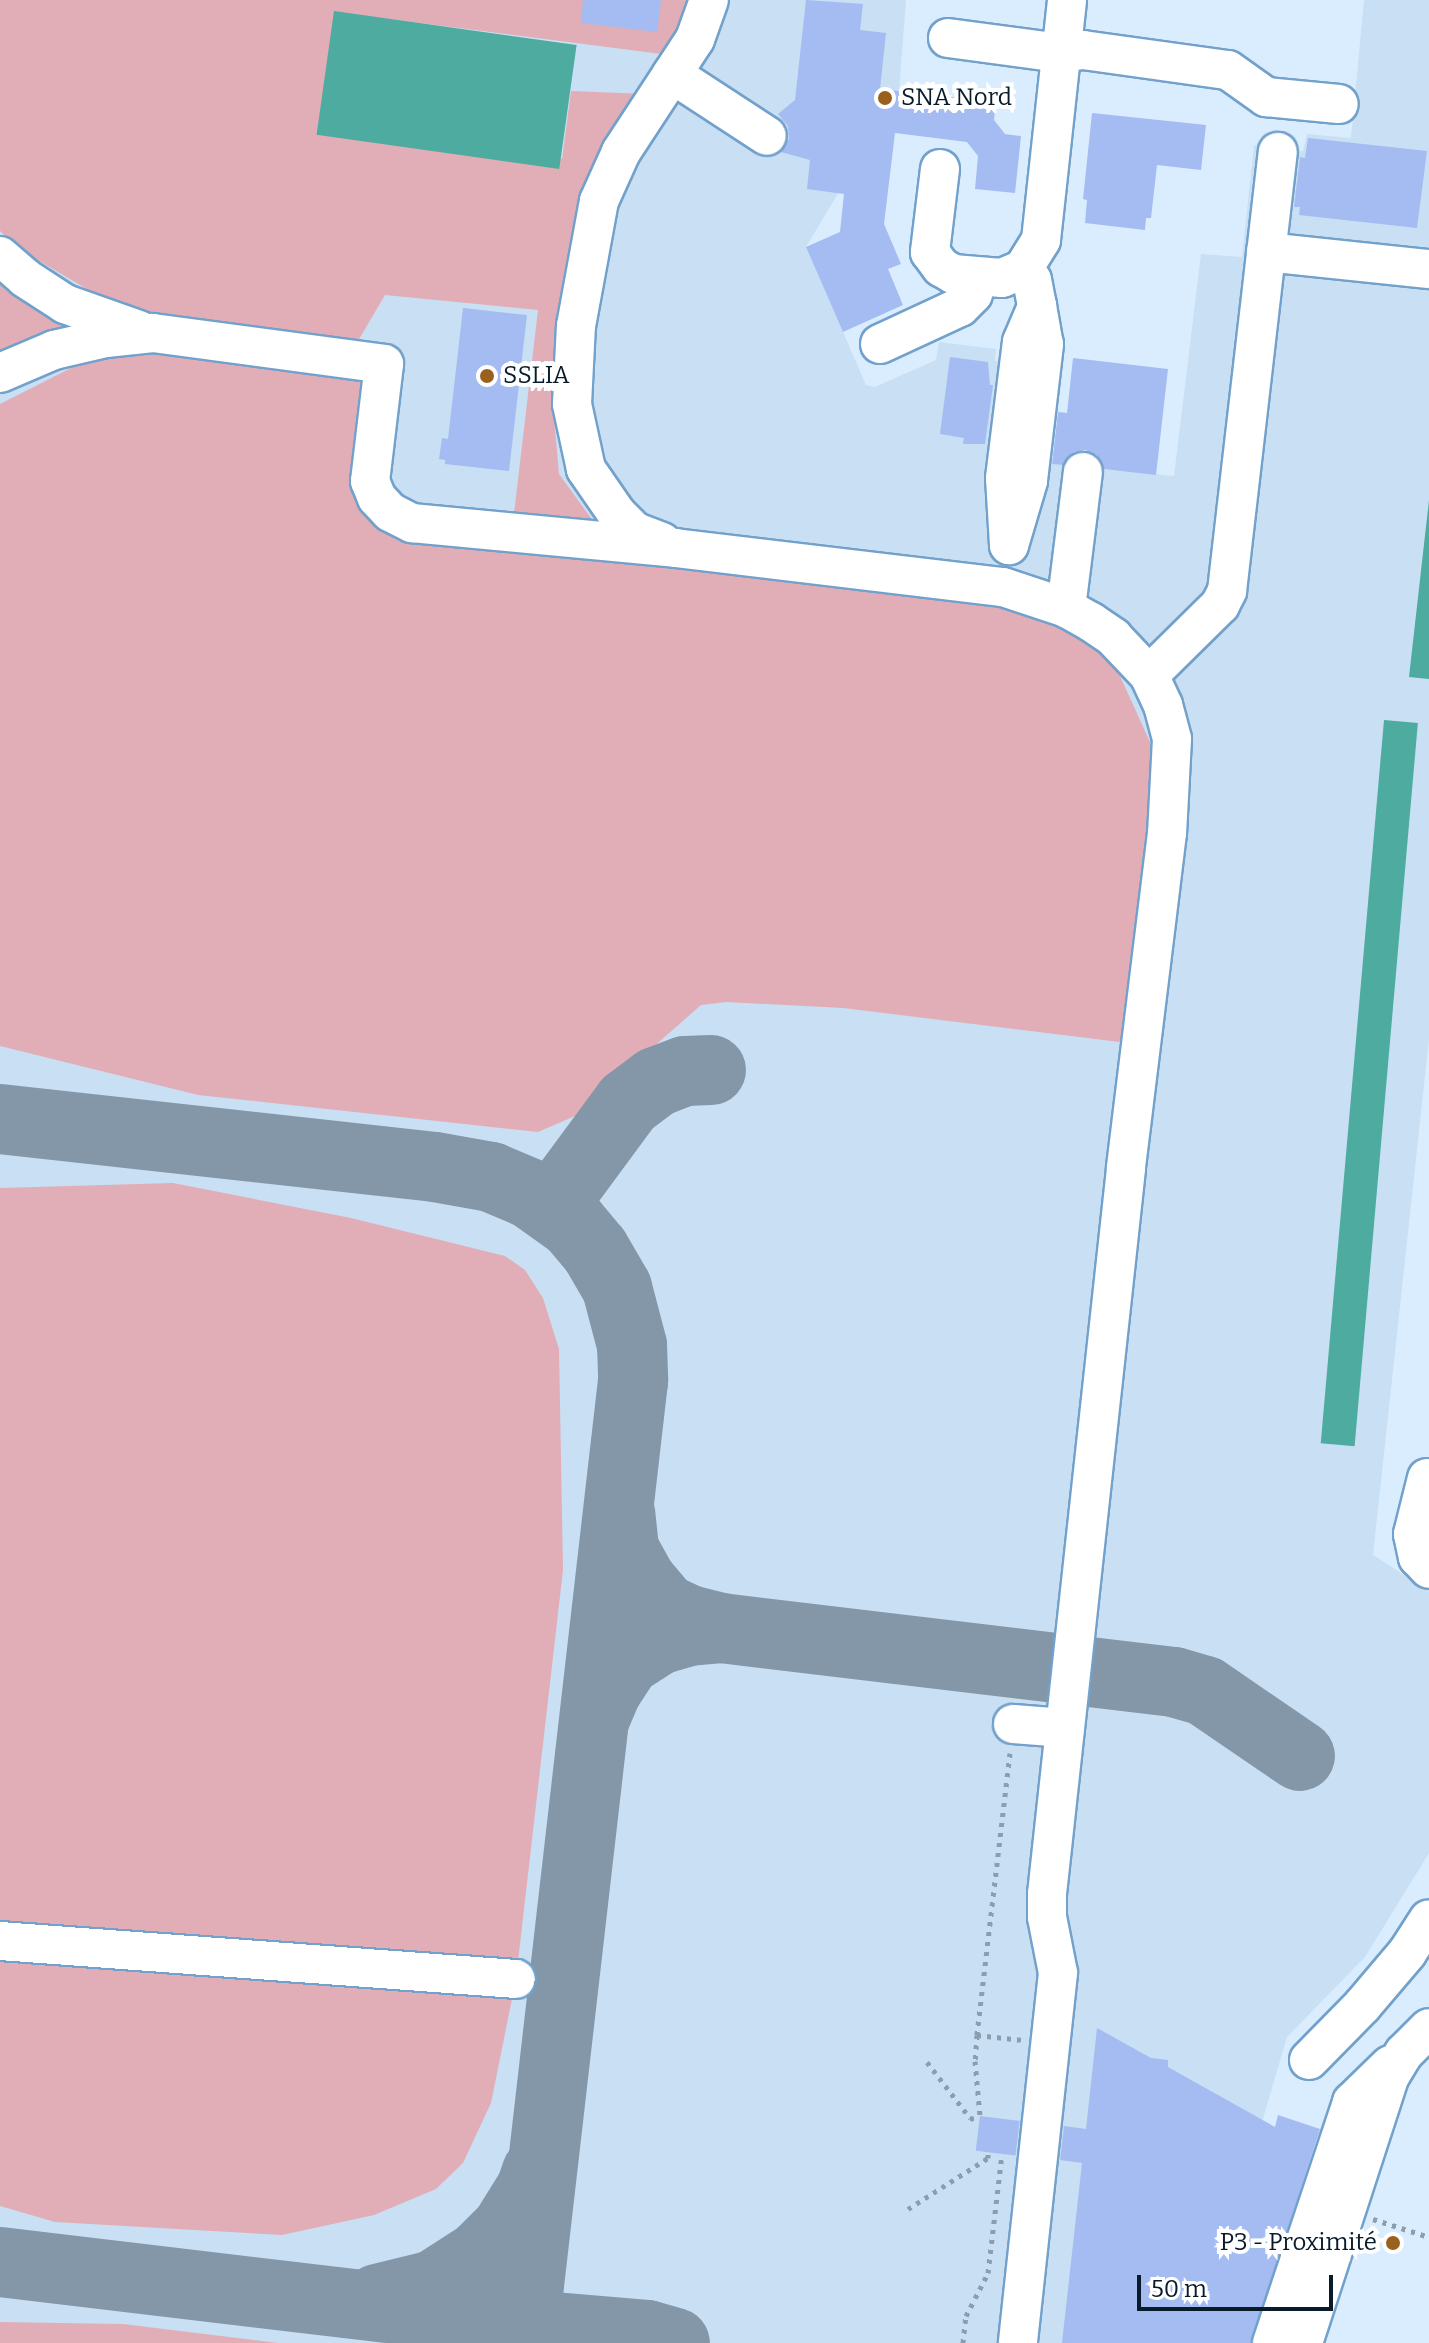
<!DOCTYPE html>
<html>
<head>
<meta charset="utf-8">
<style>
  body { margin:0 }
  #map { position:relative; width:1429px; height:2343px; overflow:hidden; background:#daedff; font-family:Bitter,serif }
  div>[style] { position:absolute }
  .built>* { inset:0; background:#c9dff3 }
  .green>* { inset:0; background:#e1aeb8 }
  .water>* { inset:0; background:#4daba0; transform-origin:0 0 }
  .taxiway>* { height:70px; margin:-35px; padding:0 35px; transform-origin:35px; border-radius:35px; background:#8497a8 }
  .building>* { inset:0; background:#a4bcf1; transform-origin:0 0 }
  .path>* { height:5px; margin-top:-2.5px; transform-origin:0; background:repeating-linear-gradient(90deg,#8b9eaf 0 4px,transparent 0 10px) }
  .roads { filter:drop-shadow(2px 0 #72a1cb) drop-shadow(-2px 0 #72a1cb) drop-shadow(0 2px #72a1cb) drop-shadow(0 -2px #72a1cb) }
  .minor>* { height:38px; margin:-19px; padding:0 19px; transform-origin:19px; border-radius:19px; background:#fff }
  .dots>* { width:22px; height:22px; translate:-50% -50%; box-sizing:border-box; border:4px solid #fff; border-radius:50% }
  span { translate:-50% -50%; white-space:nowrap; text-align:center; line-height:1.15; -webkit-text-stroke:8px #fff; paint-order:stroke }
  .poi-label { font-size:24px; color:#081b2a }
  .left { translate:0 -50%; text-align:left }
  .right { translate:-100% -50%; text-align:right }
  .scale { position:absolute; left:1137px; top:2275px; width:196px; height:36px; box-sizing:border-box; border:4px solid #081b2a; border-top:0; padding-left:10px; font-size:24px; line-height:28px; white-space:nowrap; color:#081b2a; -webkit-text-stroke:6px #fff; paint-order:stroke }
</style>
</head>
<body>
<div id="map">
  <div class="built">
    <i style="clip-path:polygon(0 0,906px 0,899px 91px,806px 247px,866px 385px,875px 387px,936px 360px,939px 342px,996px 349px,995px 361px,1060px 368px,1045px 463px,1174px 476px,1201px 254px,1242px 257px,1254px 145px,1303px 151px,1307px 134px,1351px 138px,1364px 0,1429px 0,1429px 1039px,1373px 1555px,1429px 1591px,1429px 1853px,1365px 1957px,1287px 2037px,1197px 2343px,0 2343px)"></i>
  </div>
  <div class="green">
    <i style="clip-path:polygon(0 0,694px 0,669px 55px,334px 12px,562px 159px,571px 91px,647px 94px,580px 209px,570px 249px,554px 417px,559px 474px,596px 525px,513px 522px,538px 310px,385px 295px,355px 346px,170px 321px,102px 298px,16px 247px,0 231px)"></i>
    <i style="clip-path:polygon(0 268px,98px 327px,0 360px)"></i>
    <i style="clip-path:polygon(178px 350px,360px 377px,364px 506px,383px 532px,407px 540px,995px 604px,1059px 623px,1110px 654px,1150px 742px,1150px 832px,1128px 1043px,843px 1008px,726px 1002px,701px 1005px,575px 1116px,538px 1132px,198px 1095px,0 1046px,0 404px,77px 365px,129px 351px)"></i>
    <i style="clip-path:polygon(173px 1183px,351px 1218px,505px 1256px,525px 1270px,543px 1298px,559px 1349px,563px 1570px,516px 1979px,491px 2103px,463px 2163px,436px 2189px,374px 2215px,282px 2235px,55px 2222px,0 2206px,0 1188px)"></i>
    <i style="clip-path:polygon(0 2322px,123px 2324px,278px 2343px,0 2343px)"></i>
  </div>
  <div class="water">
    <i style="left:334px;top:11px;width:245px;height:125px;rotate:8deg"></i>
    <i style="clip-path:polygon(1429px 500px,1429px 679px,1409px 677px)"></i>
    <i style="left:1384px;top:720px;width:34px;height:726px;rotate:5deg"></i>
  </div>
  <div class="taxiway">
    <i style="left:0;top:1119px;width:438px;rotate:6.3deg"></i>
    <i style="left:435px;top:1167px;width:57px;rotate:10.1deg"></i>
    <i style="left:491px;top:1177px;width:43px;rotate:23deg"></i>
    <i style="left:531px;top:1194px;width:52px;rotate:35.5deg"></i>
    <i style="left:573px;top:1224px;width:34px;rotate:50deg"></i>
    <i style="left:595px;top:1250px;width:44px;rotate:59.9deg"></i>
    <i style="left:617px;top:1288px;width:59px;rotate:75.3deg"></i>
    <i style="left:632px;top:1345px;width:36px;rotate:88deg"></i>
    <i style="left:633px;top:1381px;width:919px;rotate:96.56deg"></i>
    <i style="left:528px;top:2294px;width:49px;rotate:81.9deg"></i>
    <i style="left:552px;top:1206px;width:128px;rotate:-53.6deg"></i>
    <i style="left:628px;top:1103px;width:35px;rotate:-37deg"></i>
    <i style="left:656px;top:1082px;width:31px;rotate:-21deg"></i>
    <i style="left:685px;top:1071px;width:26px;rotate:-2deg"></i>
    <i style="left:721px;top:1628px;width:456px;rotate:6.8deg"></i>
    <i style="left:1174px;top:1682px;width:32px;rotate:16deg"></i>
    <i style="left:1205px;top:1691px;width:115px;rotate:34.4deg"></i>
    <i style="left:595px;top:1718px;width:30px;rotate:-67deg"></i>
    <i style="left:607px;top:1690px;width:35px;rotate:-57deg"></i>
    <i style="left:626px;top:1661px;width:38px;rotate:-33deg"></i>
    <i style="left:658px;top:1640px;width:32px;rotate:-16deg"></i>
    <i style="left:689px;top:1631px;width:32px;rotate:-5deg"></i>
    <i style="left:721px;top:1628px;width:33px;rotate:-166deg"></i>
    <i style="left:689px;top:1620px;width:26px;rotate:-155deg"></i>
    <i style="left:665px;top:1609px;width:35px;rotate:-130deg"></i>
    <i style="left:642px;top:1582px;width:38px;rotate:-119deg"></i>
    <i style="left:624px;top:1549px;width:36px;rotate:-96deg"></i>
    <i style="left:0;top:2262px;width:535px;rotate:6.77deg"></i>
    <i style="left:531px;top:2325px;width:116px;rotate:4.9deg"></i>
    <i style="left:647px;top:2335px;width:29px;rotate:16deg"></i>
    <i style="left:377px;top:2299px;width:59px;rotate:-13.8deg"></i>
    <i style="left:434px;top:2285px;width:54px;rotate:-32.8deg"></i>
    <i style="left:479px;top:2256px;width:38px;rotate:-45deg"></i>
    <i style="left:506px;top:2229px;width:47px;rotate:-58deg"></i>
    <i style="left:531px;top:2189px;width:18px;rotate:-71deg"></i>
  </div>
  <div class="building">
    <i style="clip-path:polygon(583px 0,661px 0,657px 32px,581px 23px)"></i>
    <i style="clip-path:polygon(806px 0,863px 4px,860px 30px,886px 33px,880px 89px,996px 102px,994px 120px,1005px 134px,1021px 136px,1015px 193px,975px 189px,978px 156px,967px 142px,895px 133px,884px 224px,901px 264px,888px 269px,903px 305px,843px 332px,806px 247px,840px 232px,844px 194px,807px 189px,810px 160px,781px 152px,789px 138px,788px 126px,778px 114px,795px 100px)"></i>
    <i style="clip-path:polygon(1092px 113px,1206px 125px,1201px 170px,1157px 165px,1151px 218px,1146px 218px,1145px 230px,1085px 223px,1087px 200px,1083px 199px)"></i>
    <i style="clip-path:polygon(1308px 138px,1427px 151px,1417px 228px,1299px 215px,1300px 207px,1294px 207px,1300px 157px,1305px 158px)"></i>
    <i style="clip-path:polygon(463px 308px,527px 315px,509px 471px,445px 464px,445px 460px,439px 459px,442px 438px,448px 439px)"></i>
    <i style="clip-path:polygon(950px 357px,988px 362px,990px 385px,993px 385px,985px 444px,963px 444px,964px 438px,940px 434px)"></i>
    <i style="clip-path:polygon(1073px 358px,1168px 369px,1156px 475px,1104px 469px,1097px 455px,1085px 450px,1074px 452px,1063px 465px,1052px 464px,1058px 412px,1067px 413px)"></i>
    <i style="clip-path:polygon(1097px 2028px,1151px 2058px,1168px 2060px,1168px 2067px,1275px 2127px,1278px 2115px,1320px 2129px,1251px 2343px,1062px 2343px,1082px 2163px,1060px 2160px,1064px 2126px,1086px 2129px)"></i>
    <i style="left:980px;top:2116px;width:40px;height:35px;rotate:7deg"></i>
  </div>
  <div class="path">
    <i style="left:1010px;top:1753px;width:284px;rotate:96.7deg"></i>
    <i style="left:977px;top:2035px;width:46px;rotate:6.2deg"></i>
    <i style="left:977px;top:2035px;width:26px;rotate:94deg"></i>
    <i style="left:975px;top:2061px;width:55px;rotate:84.8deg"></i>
    <i style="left:927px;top:2062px;width:71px;rotate:52.5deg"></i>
    <i style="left:970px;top:2118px;width:10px;rotate:11deg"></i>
    <i style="left:908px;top:2209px;width:95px;rotate:-32.5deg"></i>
    <i style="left:988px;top:2158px;width:6px;rotate:-90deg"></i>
    <i style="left:1373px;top:2219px;width:59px;rotate:17.8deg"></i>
    <i style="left:963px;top:2343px;width:27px;rotate:-84deg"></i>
    <i style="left:966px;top:2316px;width:48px;rotate:-62.9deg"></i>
    <i style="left:988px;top:2273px;width:120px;rotate:-83.3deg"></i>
  </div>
  <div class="roads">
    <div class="minor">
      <i style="left:948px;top:38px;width:114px;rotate:7.6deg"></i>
      <i style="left:1061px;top:53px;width:22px;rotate:-8deg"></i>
      <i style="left:1083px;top:50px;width:146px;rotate:7.9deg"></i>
      <i style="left:1228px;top:70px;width:47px;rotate:35.4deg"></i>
      <i style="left:1266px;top:97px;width:73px;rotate:5.5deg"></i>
      <i style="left:672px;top:74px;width:113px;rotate:33.1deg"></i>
      <i style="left:940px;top:169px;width:84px;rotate:96.9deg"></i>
      <i style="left:930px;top:252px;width:19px;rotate:54deg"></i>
      <i style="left:941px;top:267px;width:14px;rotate:30deg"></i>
      <i style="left:953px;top:274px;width:49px;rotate:4.7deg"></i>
      <i style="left:1002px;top:278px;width:23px;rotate:-23deg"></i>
      <i style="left:1023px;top:269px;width:34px;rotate:-58deg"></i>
      <i style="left:1041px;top:240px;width:241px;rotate:-83.8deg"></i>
      <i style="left:1266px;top:252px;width:164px;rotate:6deg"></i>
      <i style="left:0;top:256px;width:33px;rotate:41deg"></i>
      <i style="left:25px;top:278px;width:48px;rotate:33deg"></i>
      <i style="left:65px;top:304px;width:78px;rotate:19.4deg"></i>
      <i style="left:1023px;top:269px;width:14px;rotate:51deg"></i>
      <i style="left:1032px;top:280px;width:26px;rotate:79deg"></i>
      <i style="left:1037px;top:306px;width:39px;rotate:80deg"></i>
      <i style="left:1044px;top:344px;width:138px;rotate:96.7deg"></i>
      <i style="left:1028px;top:481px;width:67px;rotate:106.5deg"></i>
      <i style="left:1009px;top:545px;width:67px;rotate:-93.4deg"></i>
      <i style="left:1005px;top:478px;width:137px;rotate:-82.9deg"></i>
      <i style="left:1022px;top:342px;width:39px;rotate:-67deg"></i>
      <i style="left:880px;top:344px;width:88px;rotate:-24.8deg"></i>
      <i style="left:960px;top:307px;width:18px;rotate:-45deg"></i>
      <i style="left:973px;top:294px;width:16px;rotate:-79deg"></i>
      <i style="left:0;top:373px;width:59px;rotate:-23.1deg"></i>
      <i style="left:54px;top:350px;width:53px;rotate:-13deg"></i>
      <i style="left:106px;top:338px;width:47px;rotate:-6.1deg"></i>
      <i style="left:153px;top:333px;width:233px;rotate:7.6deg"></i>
      <i style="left:384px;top:364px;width:118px;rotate:96.8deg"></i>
      <i style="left:370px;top:481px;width:18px;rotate:68deg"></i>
      <i style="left:377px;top:498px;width:19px;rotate:47deg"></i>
      <i style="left:390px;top:512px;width:25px;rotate:27deg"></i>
      <i style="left:412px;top:523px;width:264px;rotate:5.4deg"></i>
      <i style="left:675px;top:548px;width:330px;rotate:6.8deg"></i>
      <i style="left:1003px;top:587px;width:66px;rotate:18.4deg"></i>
      <i style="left:1066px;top:608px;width:29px;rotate:29deg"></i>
      <i style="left:1091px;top:622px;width:27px;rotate:34deg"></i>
      <i style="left:1113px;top:637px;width:52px;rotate:46.5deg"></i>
      <i style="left:1149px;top:675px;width:33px;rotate:65deg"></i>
      <i style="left:1163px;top:705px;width:35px;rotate:75deg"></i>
      <i style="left:1172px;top:739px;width:94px;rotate:93deg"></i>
      <i style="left:1167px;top:833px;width:338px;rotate:97deg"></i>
      <i style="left:1126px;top:1169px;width:729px;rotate:96.22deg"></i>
      <i style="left:1047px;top:1894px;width:23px;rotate:90deg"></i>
      <i style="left:1047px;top:1917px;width:57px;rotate:78.9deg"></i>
      <i style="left:1058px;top:1973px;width:372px;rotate:96.2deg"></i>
      <i style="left:662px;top:542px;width:30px;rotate:-159deg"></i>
      <i style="left:634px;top:531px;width:24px;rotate:-135deg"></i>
      <i style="left:617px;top:514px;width:55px;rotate:-124.6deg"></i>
      <i style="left:586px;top:469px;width:66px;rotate:-102.2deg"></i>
      <i style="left:572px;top:404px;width:78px;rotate:-87.1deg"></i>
      <i style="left:576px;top:326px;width:127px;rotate:-79.6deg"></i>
      <i style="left:599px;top:201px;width:54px;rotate:-65.8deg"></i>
      <i style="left:621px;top:152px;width:135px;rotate:-56.8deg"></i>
      <i style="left:695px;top:39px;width:41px;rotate:-70.3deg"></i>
      <i style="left:1066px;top:608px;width:137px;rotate:-82.9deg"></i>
      <i style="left:1149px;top:675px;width:100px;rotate:-44.6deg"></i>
      <i style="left:1220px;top:605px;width:16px;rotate:-63deg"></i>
      <i style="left:1227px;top:591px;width:442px;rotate:-83.4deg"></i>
      <i style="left:1427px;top:1478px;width:58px;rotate:104deg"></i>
      <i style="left:1413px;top:1534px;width:24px;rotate:78deg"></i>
      <i style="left:1418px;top:1557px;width:16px;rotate:47deg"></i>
      <i style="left:1013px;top:1724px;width:52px;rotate:4.4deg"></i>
      <i style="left:0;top:1941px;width:517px;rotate:4.21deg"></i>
      <i style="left:1309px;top:2060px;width:76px;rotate:-45.5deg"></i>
      <i style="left:1362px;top:2006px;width:70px;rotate:-49.7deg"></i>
      <i style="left:1407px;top:1953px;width:40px;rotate:-57.1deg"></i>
      <i style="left:1272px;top:2343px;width:254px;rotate:-71.6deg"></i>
      <i style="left:1352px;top:2102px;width:53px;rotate:-44.2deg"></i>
      <i style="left:1303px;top:2343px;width:281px;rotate:-72deg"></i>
      <i style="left:1390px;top:2076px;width:27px;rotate:-59deg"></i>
      <i style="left:1404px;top:2053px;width:35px;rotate:-45deg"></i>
    </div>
  </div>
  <div class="dots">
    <i style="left:885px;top:98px;background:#9a611e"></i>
    <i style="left:487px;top:376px;background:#9a611e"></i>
    <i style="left:1393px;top:2243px;background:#9a611e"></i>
  </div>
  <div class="poi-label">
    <span class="left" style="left:901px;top:98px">SNA Nord</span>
    <span class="left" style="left:503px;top:376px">SSLIA</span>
    <span class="right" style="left:1377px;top:2243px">P3 - Proximité</span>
  </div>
  <div class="scale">50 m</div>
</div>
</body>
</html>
